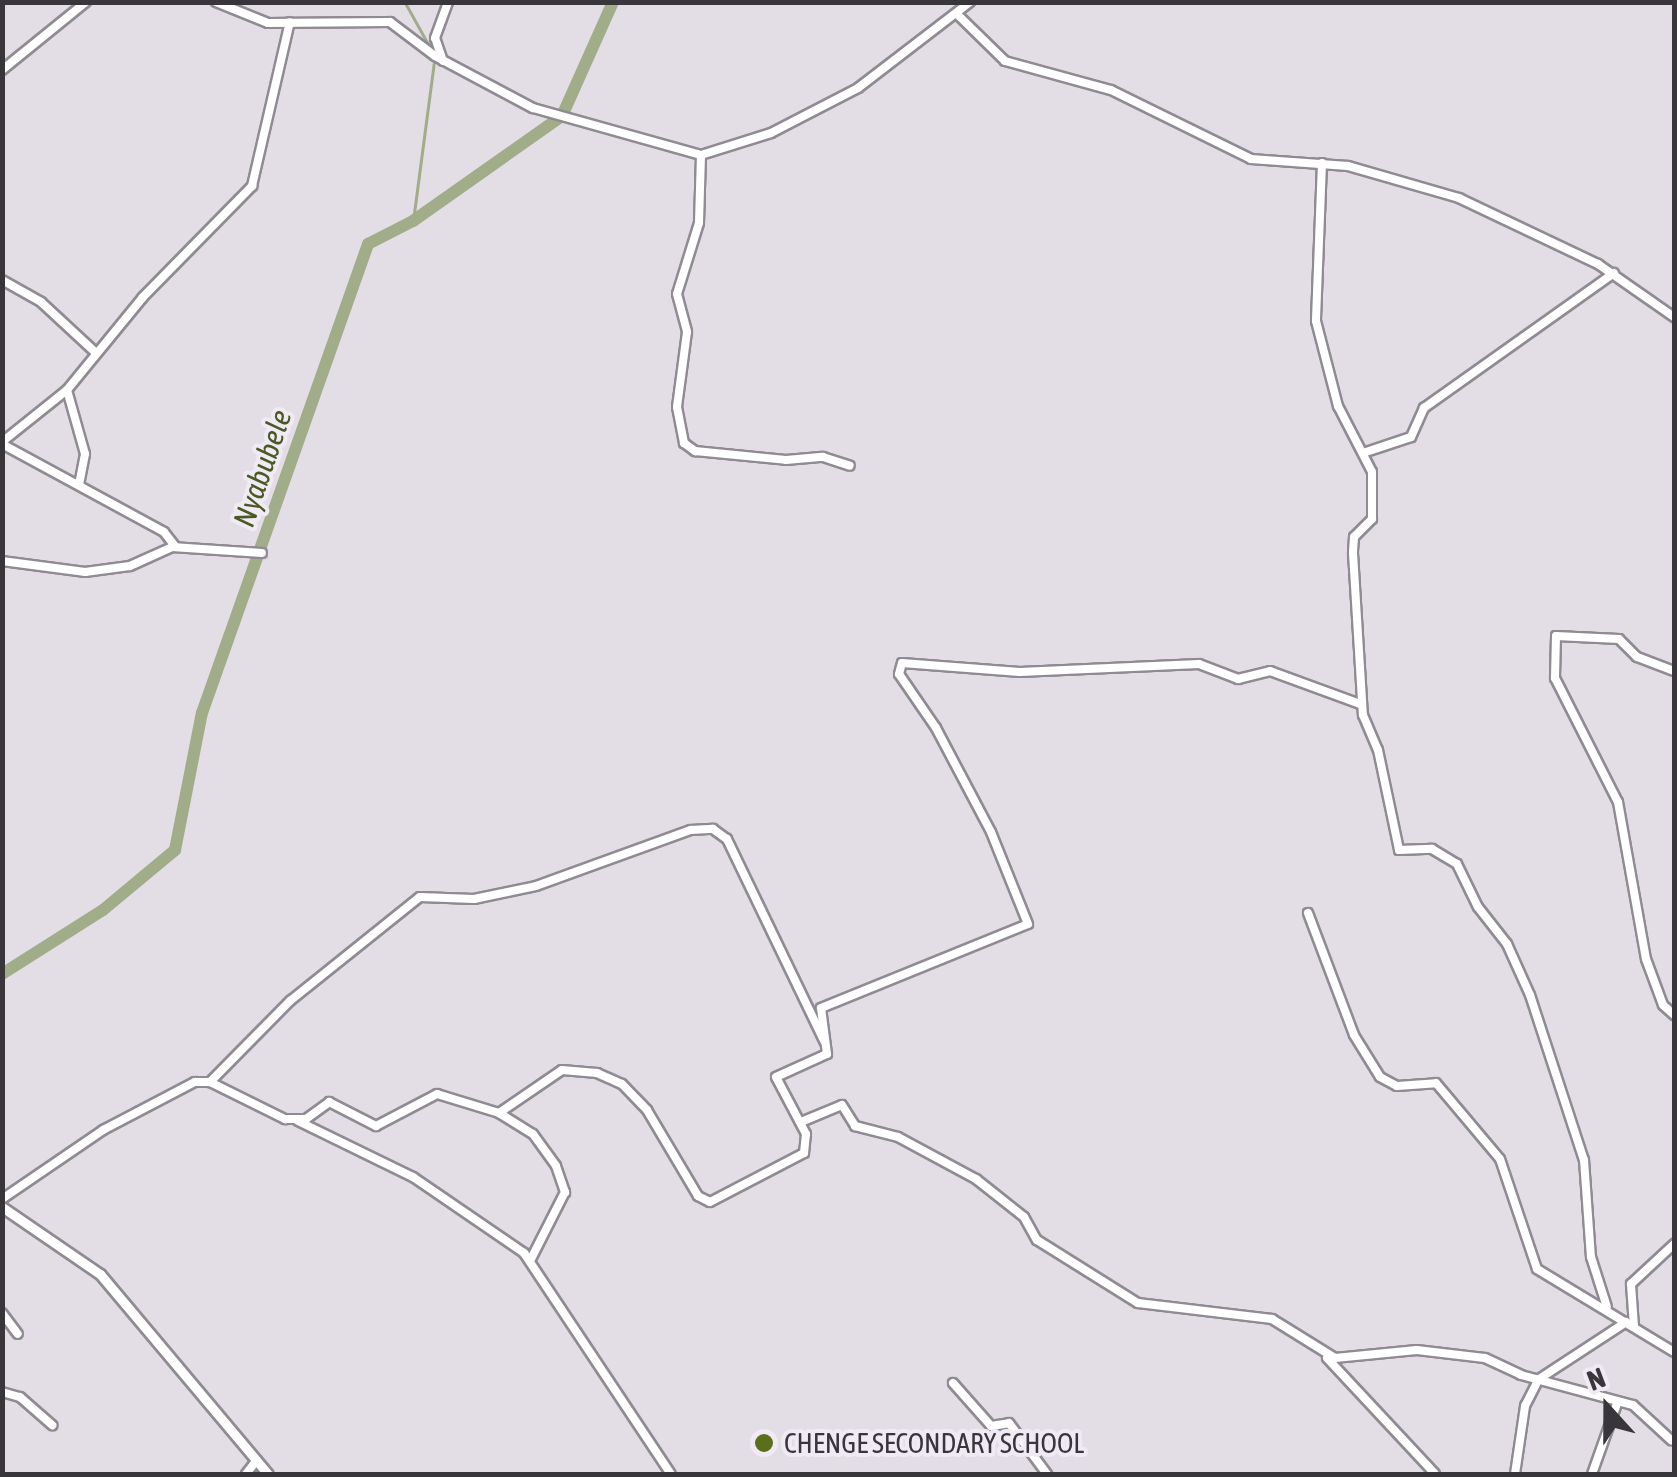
<!DOCTYPE html>
<html>
<head>
<meta charset="utf-8">
<style>
  body { margin:0 }
  #map { position:relative; width:1677px; height:1477px; overflow:hidden; background:#e3dde6; font-family:"Asap Condensed",sans-serif }
  div>[style] { position:absolute }
  .stream>* { height:2.5px; margin:-1.25px; padding:0 1.25px; transform-origin:1.25px; border-radius:1.25px; background:#a1ac89 }
  .river>* { height:12px; margin:-6px; padding:0 6px; transform-origin:6px; border-radius:6px; background:#a1ac89 }
  .roads { filter:drop-shadow(2px 0 #908b93) drop-shadow(-2px 0 #908b93) drop-shadow(0 2px #908b93) drop-shadow(0 -2px #908b93) }
  .minor>* { height:8px; margin:-4px; padding:0 4px; transform-origin:4px; border-radius:4px; background:#fff }
  .tertiary>* { height:9px; margin:-4.5px; padding:0 4.5px; transform-origin:4.5px; border-radius:4.5px; background:#fff }
  .dots>* { width:28px; height:28px; translate:-50% -50%; box-sizing:border-box; border:5px solid #f0eaf4; border-radius:50% }
  span { translate:-50% -50%; white-space:nowrap; text-align:center; line-height:1.15; -webkit-text-stroke:8px #f0eaf4; paint-order:stroke }
  .poi-label { font-size:28px; color:#38363a }
  .left { translate:0 -50%; text-align:left }
  .water-label { font-size:30px; color:#4a5821; font-style:italic }
  .frame { position:absolute; inset:0; border:5px solid #38363a; pointer-events:none }
  .north { position:absolute; left:1557px; top:1357px; width:100px; height:100px; -webkit-text-stroke:8px #f0eaf4; paint-order:stroke; rotate:339deg; font-size:28px; font-weight:700; line-height:40px; text-align:center; color:#38363a }
  .north::after { content:''; display:block; margin:auto; width:35px; height:45px; background:#38363a; clip-path:polygon(50% 0,100% 100%,50% 72%,0 100%) }
</style>
</head>
<body>
<div id="map">
  <div class="stream">
    <i style="left:405px;top:2px;width:54px;rotate:61deg"></i>
    <i style="left:413px;top:221px;width:161px;rotate:-82.5deg"></i>
  </div>
  <div class="river">
    <i style="left:2px;top:974px;width:120px;rotate:-32.4deg"></i>
    <i style="left:103px;top:910px;width:94px;rotate:-39.8deg"></i>
    <i style="left:175px;top:850px;width:140px;rotate:-78.9deg"></i>
    <i style="left:202px;top:713px;width:498px;rotate:-70.5deg"></i>
    <i style="left:368px;top:244px;width:51px;rotate:-27.1deg"></i>
    <i style="left:413px;top:221px;width:182px;rotate:-35.2deg"></i>
    <i style="left:562px;top:116px;width:125px;rotate:-65.9deg"></i>
  </div>
  <div class="roads">
    <div class="minor">
      <i style="left:216px;top:2px;width:56px;rotate:22deg"></i>
      <i style="left:268px;top:23px;width:122px;rotate:-0.5deg"></i>
      <i style="left:390px;top:22px;width:56px;rotate:37.1deg"></i>
      <i style="left:435px;top:56px;width:111px;rotate:28deg"></i>
      <i style="left:533px;top:108px;width:174px;rotate:15.6deg"></i>
      <i style="left:701px;top:155px;width:73px;rotate:-17.4deg"></i>
      <i style="left:771px;top:133px;width:98px;rotate:-27.3deg"></i>
      <i style="left:858px;top:88px;width:141px;rotate:-37.5deg"></i>
      <i style="left:957px;top:14px;width:67px;rotate:44.4deg"></i>
      <i style="left:1005px;top:61px;width:110px;rotate:15.3deg"></i>
      <i style="left:1111px;top:90px;width:156px;rotate:26.2deg"></i>
      <i style="left:1251px;top:159px;width:97px;rotate:4.1deg"></i>
      <i style="left:1348px;top:166px;width:116px;rotate:16.1deg"></i>
      <i style="left:1459px;top:198px;width:154px;rotate:25.4deg"></i>
      <i style="left:1598px;top:264px;width:93px;rotate:34.9deg"></i>
      <i style="left:443px;top:61px;width:24px;rotate:-109deg"></i>
      <i style="left:435px;top:38px;width:38px;rotate:-70deg"></i>
      <i style="left:2px;top:70px;width:108px;rotate:-39deg"></i>
      <i style="left:701px;top:155px;width:68px;rotate:91.7deg"></i>
      <i style="left:699px;top:223px;width:74px;rotate:107.2deg"></i>
      <i style="left:677px;top:294px;width:39px;rotate:75deg"></i>
      <i style="left:687px;top:332px;width:76px;rotate:97.6deg"></i>
      <i style="left:677px;top:407px;width:37px;rotate:79deg"></i>
      <i style="left:684px;top:443px;width:14px;rotate:36deg"></i>
      <i style="left:695px;top:451px;width:91px;rotate:5.6deg"></i>
      <i style="left:786px;top:460px;width:37px;rotate:-5deg"></i>
      <i style="left:823px;top:457px;width:28px;rotate:18deg"></i>
      <i style="left:1322px;top:163px;width:158px;rotate:92.2deg"></i>
      <i style="left:1316px;top:321px;width:88px;rotate:75.5deg"></i>
      <i style="left:1338px;top:406px;width:74px;rotate:62.7deg"></i>
      <i style="left:1372px;top:472px;width:47px;rotate:90deg"></i>
      <i style="left:1372px;top:519px;width:25px;rotate:135deg"></i>
      <i style="left:1354px;top:537px;width:16px;rotate:94deg"></i>
      <i style="left:1353px;top:553px;width:162px;rotate:86.5deg"></i>
      <i style="left:1363px;top:715px;width:38px;rotate:67deg"></i>
      <i style="left:1378px;top:750px;width:102px;rotate:78.1deg"></i>
      <i style="left:1399px;top:850px;width:33px;rotate:-2deg"></i>
      <i style="left:1432px;top:849px;width:29px;rotate:31deg"></i>
      <i style="left:1457px;top:864px;width:48px;rotate:64deg"></i>
      <i style="left:1478px;top:907px;width:47px;rotate:51.9deg"></i>
      <i style="left:1507px;top:944px;width:56px;rotate:65.7deg"></i>
      <i style="left:1530px;top:995px;width:174px;rotate:71.9deg"></i>
      <i style="left:1584px;top:1160px;width:97px;rotate:85.9deg"></i>
      <i style="left:1591px;top:1257px;width:52px;rotate:72.3deg"></i>
      <i style="left:2px;top:280px;width:45px;rotate:29.4deg"></i>
      <i style="left:41px;top:302px;width:74px;rotate:42.8deg"></i>
      <i style="left:67px;top:390px;width:66px;rotate:74.3deg"></i>
      <i style="left:85px;top:454px;width:31px;rotate:101deg"></i>
      <i style="left:2px;top:442px;width:83px;rotate:-38.7deg"></i>
      <i style="left:67px;top:390px;width:120px;rotate:-50.7deg"></i>
      <i style="left:143px;top:297px;width:156px;rotate:-45.5deg"></i>
      <i style="left:252px;top:186px;width:168px;rotate:-77deg"></i>
      <i style="left:2px;top:444px;width:184px;rotate:28.5deg"></i>
      <i style="left:164px;top:532px;width:18px;rotate:52deg"></i>
      <i style="left:1366px;top:452px;width:47px;rotate:-18.4deg"></i>
      <i style="left:1411px;top:437px;width:32px;rotate:-66deg"></i>
      <i style="left:1424px;top:408px;width:233px;rotate:-35.4deg"></i>
      <i style="left:2px;top:561px;width:84px;rotate:7.5deg"></i>
      <i style="left:85px;top:572px;width:45px;rotate:-7.6deg"></i>
      <i style="left:130px;top:566px;width:46px;rotate:-24.3deg"></i>
      <i style="left:172px;top:547px;width:90px;rotate:3.8deg"></i>
      <i style="left:1674px;top:671px;width:40px;rotate:-159deg"></i>
      <i style="left:1637px;top:657px;width:25px;rotate:-135deg"></i>
      <i style="left:1619px;top:639px;width:63px;rotate:-177.3deg"></i>
      <i style="left:1556px;top:636px;width:42px;rotate:91.4deg"></i>
      <i style="left:1555px;top:678px;width:139px;rotate:63.1deg"></i>
      <i style="left:1618px;top:802px;width:159px;rotate:79.9deg"></i>
      <i style="left:1646px;top:959px;width:49px;rotate:69.7deg"></i>
      <i style="left:1663px;top:1005px;width:15px;rotate:42deg"></i>
      <i style="left:1308px;top:913px;width:130px;rotate:69.3deg"></i>
      <i style="left:1354px;top:1035px;width:49px;rotate:58.2deg"></i>
      <i style="left:1380px;top:1077px;width:19px;rotate:28deg"></i>
      <i style="left:1397px;top:1086px;width:39px;rotate:-4deg"></i>
      <i style="left:1436px;top:1083px;width:99px;rotate:49.9deg"></i>
      <i style="left:1500px;top:1159px;width:116px;rotate:71.4deg"></i>
      <i style="left:1537px;top:1269px;width:160px;rotate:31.2deg"></i>
      <i style="left:210px;top:1082px;width:114px;rotate:-45.4deg"></i>
      <i style="left:290px;top:1001px;width:166px;rotate:-38.7deg"></i>
      <i style="left:420px;top:897px;width:54px;rotate:2.1deg"></i>
      <i style="left:474px;top:899px;width:63px;rotate:-11.8deg"></i>
      <i style="left:536px;top:886px;width:165px;rotate:-19.9deg"></i>
      <i style="left:691px;top:830px;width:22px;rotate:-3deg"></i>
      <i style="left:713px;top:829px;width:17px;rotate:36deg"></i>
      <i style="left:727px;top:839px;width:224px;rotate:64.3deg"></i>
      <i style="left:499px;top:1113px;width:40px;rotate:32deg"></i>
      <i style="left:533px;top:1134px;width:39px;rotate:54deg"></i>
      <i style="left:556px;top:1166px;width:28px;rotate:71deg"></i>
      <i style="left:565px;top:1192px;width:75px;rotate:116.9deg"></i>
      <i style="left:298px;top:1121px;width:128px;rotate:26deg"></i>
      <i style="left:413px;top:1177px;width:135px;rotate:34.4deg"></i>
      <i style="left:524px;top:1253px;width:265px;rotate:56.4deg"></i>
      <i style="left:801px;top:1122px;width:44px;rotate:-22.5deg"></i>
      <i style="left:842px;top:1105px;width:25px;rotate:58deg"></i>
      <i style="left:855px;top:1126px;width:44px;rotate:14.3deg"></i>
      <i style="left:898px;top:1137px;width:89px;rotate:28.3deg"></i>
      <i style="left:976px;top:1179px;width:61px;rotate:38.4deg"></i>
      <i style="left:1024px;top:1217px;width:26px;rotate:61deg"></i>
      <i style="left:1037px;top:1240px;width:119px;rotate:32deg"></i>
      <i style="left:1138px;top:1303px;width:135px;rotate:6.8deg"></i>
      <i style="left:1272px;top:1319px;width:74px;rotate:31.8deg"></i>
      <i style="left:1335px;top:1358px;width:82px;rotate:-5.6deg"></i>
      <i style="left:1417px;top:1350px;width:68px;rotate:6.7deg"></i>
      <i style="left:1485px;top:1358px;width:40px;rotate:25deg"></i>
      <i style="left:1521px;top:1375px;width:116px;rotate:15deg"></i>
      <i style="left:1633px;top:1405px;width:52px;rotate:42.6deg"></i>
      <i style="left:2px;top:1199px;width:122px;rotate:-34.3deg"></i>
      <i style="left:103px;top:1130px;width:104px;rotate:-27.6deg"></i>
      <i style="left:195px;top:1082px;width:15px"></i>
      <i style="left:210px;top:1082px;width:84px;rotate:26.3deg"></i>
      <i style="left:285px;top:1119px;width:21px"></i>
      <i style="left:306px;top:1119px;width:29px;rotate:-36deg"></i>
      <i style="left:329px;top:1102px;width:53px;rotate:27.1deg"></i>
      <i style="left:376px;top:1126px;width:69px;rotate:-27.7deg"></i>
      <i style="left:437px;top:1094px;width:65px;rotate:17deg"></i>
      <i style="left:499px;top:1113px;width:76px;rotate:-34.3deg"></i>
      <i style="left:562px;top:1070px;width:35px;rotate:5deg"></i>
      <i style="left:597px;top:1073px;width:27px;rotate:24deg"></i>
      <i style="left:622px;top:1084px;width:36px;rotate:46deg"></i>
      <i style="left:647px;top:1110px;width:100px;rotate:59.3deg"></i>
      <i style="left:698px;top:1196px;width:13px;rotate:27deg"></i>
      <i style="left:710px;top:1202px;width:106px;rotate:-27.5deg"></i>
      <i style="left:804px;top:1153px;width:19px;rotate:-84deg"></i>
      <i style="left:806px;top:1134px;width:64px;rotate:-117.8deg"></i>
      <i style="left:776px;top:1077px;width:56px;rotate:-24.3deg"></i>
      <i style="left:827px;top:1054px;width:46px;rotate:-97.4deg"></i>
      <i style="left:821px;top:1008px;width:223px;rotate:-22.1deg"></i>
      <i style="left:1028px;top:924px;width:99px;rotate:-111.9deg"></i>
      <i style="left:991px;top:832px;width:118px;rotate:-117.9deg"></i>
      <i style="left:936px;top:728px;width:65px;rotate:-124.4deg"></i>
      <i style="left:899px;top:674px;width:11px;rotate:-75deg"></i>
      <i style="left:902px;top:663px;width:118px;rotate:4.4deg"></i>
      <i style="left:1020px;top:672px;width:179px;rotate:-2.6deg"></i>
      <i style="left:1199px;top:664px;width:42px;rotate:21deg"></i>
      <i style="left:1238px;top:679px;width:33px;rotate:-14deg"></i>
      <i style="left:1270px;top:671px;width:96px;rotate:20.1deg"></i>
      <i style="left:2px;top:1313px;width:26px;rotate:53deg"></i>
      <i style="left:1634px;top:1327px;width:43px;rotate:-94deg"></i>
      <i style="left:1631px;top:1284px;width:59px;rotate:-42.9deg"></i>
      <i style="left:1327px;top:1358px;width:158px;rotate:47deg"></i>
      <i style="left:953px;top:1383px;width:57px;rotate:48.5deg"></i>
      <i style="left:991px;top:1426px;width:18px;rotate:-9deg"></i>
      <i style="left:1009px;top:1423px;width:64px;rotate:53.3deg"></i>
      <i style="left:2px;top:1392px;width:19px;rotate:16deg"></i>
      <i style="left:20px;top:1397px;width:43px;rotate:41.2deg"></i>
      <i style="left:246px;top:1474px;width:16px;rotate:-52deg"></i>
      <i style="left:1515px;top:1474px;width:69px;rotate:-81.6deg"></i>
      <i style="left:1525px;top:1406px;width:30px;rotate:-63deg"></i>
      <i style="left:1539px;top:1379px;width:104px;rotate:-33.2deg"></i>
      <i style="left:1592px;top:1474px;width:77px;rotate:-70.4deg"></i>
    </div>
    <div class="tertiary">
      <i style="left:2px;top:1207px;width:119px;rotate:34.4deg"></i>
      <i style="left:100px;top:1274px;width:261px;rotate:50deg"></i>
    </div>
  </div>
  <div class="dots">
    <i style="left:764px;top:1443px;background:#5b6e1b"></i>
  </div>
  <div class="poi-label">
    <span class="left" style="left:784px;top:1443px">CHENGE SECONDARY SCHOOL</span>
  </div>
  <div class="water-label">
    <span style="left:262px;top:468px;rotate:-71deg">Nyabubele</span>
  </div>
  <div class="frame"></div>
  <div class="north">N</div>
</div>
</body>
</html>
